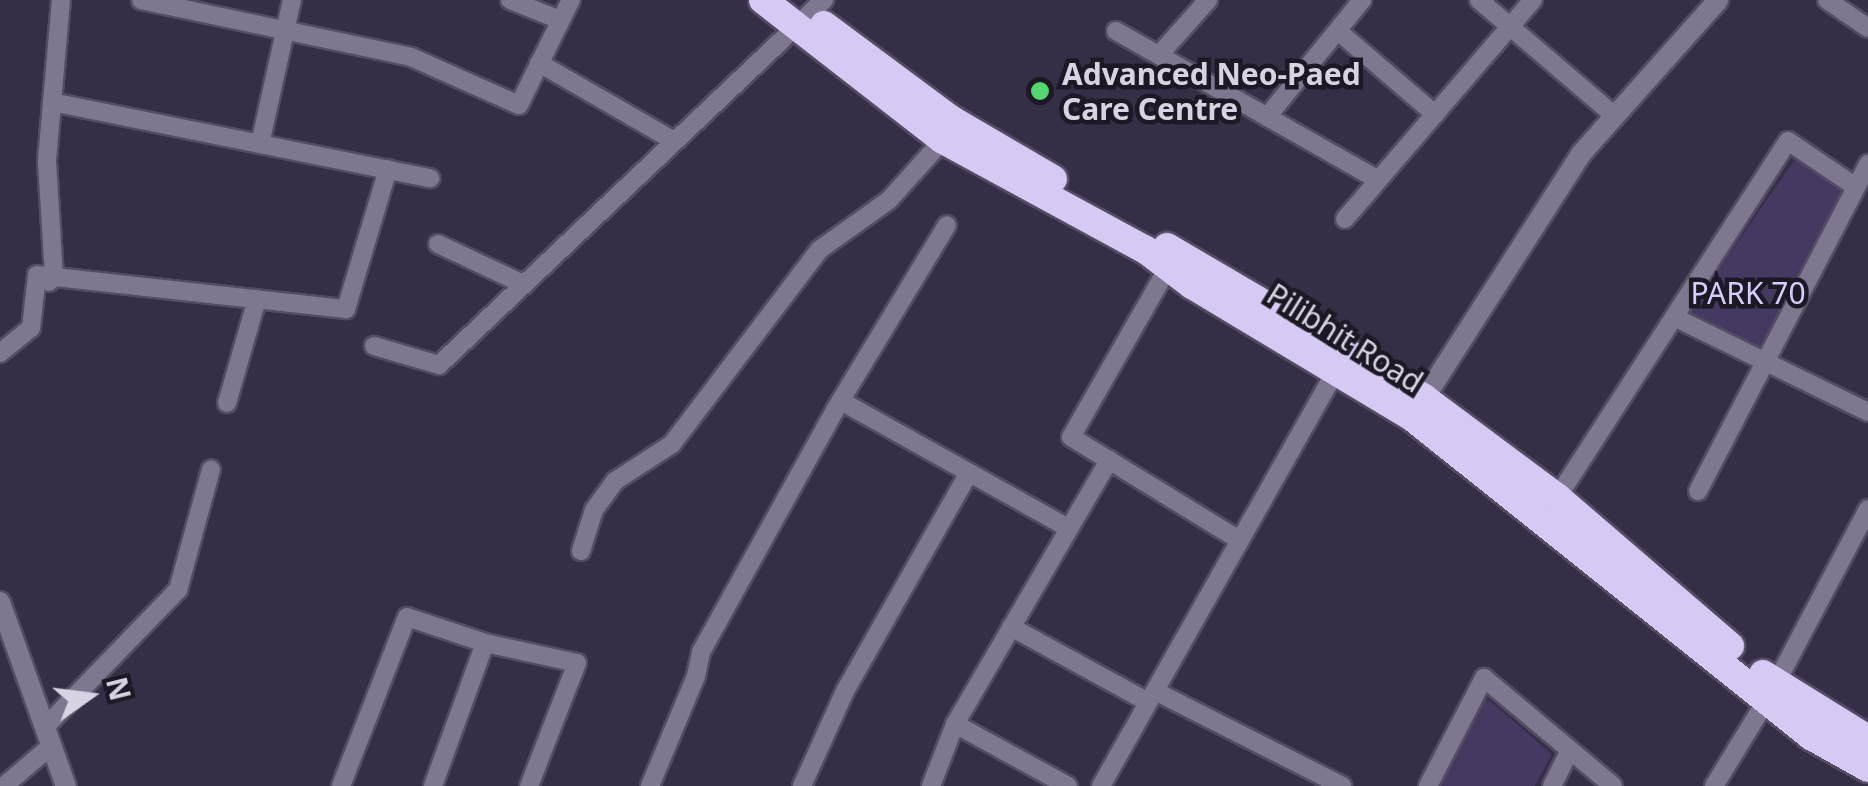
<!DOCTYPE html>
<html>
<head>
<meta charset="utf-8">
<style>
  body { margin:0 }
  #map { position:relative; width:1868px; height:786px; overflow:hidden; background:#362e47; font-family:"Noto Sans",sans-serif }
  div>[style] { position:absolute }
  .green>* { inset:0; background:#453861 }
  .roads { filter:drop-shadow(2px 0 #534c63) drop-shadow(-2px 0 #534c63) drop-shadow(0 2px #534c63) drop-shadow(0 -2px #534c63) }
  .minor>* { height:18px; margin:-9px; padding:0 9px; transform-origin:9px; border-radius:9px; background:#7e778f }
  .tertiary>* { height:20px; margin:-10px; padding:0 10px; transform-origin:10px; border-radius:10px; background:#7e778f }
  .trunk>* { height:28px; margin:-14px; padding:0 14px; transform-origin:14px; border-radius:14px; background:#d6caf4 }
  .dots>* { width:28px; height:28px; translate:-50% -50%; box-sizing:border-box; border:5px solid #1c1924; border-radius:50% }
  span { translate:-50% -50%; white-space:nowrap; text-align:center; line-height:1.15; -webkit-text-stroke:9px #1c1924; paint-order:stroke }
  .poi-label { font-size:30px; color:#d7d3e3; font-weight:700 }
  .left { translate:0 -50%; text-align:left }
  .park-label { font-size:30px; color:#d9cbfb }
  .street-label { font-size:30px; color:#d7d3e3 }
  .north { position:absolute; left:40px; top:646px; width:100px; height:100px; -webkit-text-stroke:8px #1c1924; paint-order:stroke; rotate:76deg; font-size:28px; font-weight:700; line-height:40px; text-align:center; color:#d7d3e3 }
  .north::after { content:''; display:block; margin:auto; width:35px; height:45px; background:#d7d3e3; clip-path:polygon(50% 0,100% 100%,50% 72%,0 100%) }
</style>
</head>
<body>
<div id="map">
  <div class="green">
    <i style="clip-path:polygon(1795px 159px,1848px 190px,1760px 352px,1688px 313px)"></i>
    <i style="clip-path:polygon(1483px 695px,1552px 754px,1535px 786px,1435px 786px)"></i>
  </div>
  <div class="roads">
    <div class="minor">
      <i style="left:141px;top:0;width:276px;rotate:11.9deg"></i>
      <i style="left:411px;top:57px;width:118px;rotate:24deg"></i>
      <i style="left:519px;top:105px;width:117px;rotate:-63.7deg"></i>
      <i style="left:510px;top:0;width:54px;rotate:21.8deg"></i>
      <i style="left:1479px;top:0;width:179px;rotate:40.5deg"></i>
      <i style="left:1827px;top:0;width:50px;rotate:34.3deg"></i>
      <i style="left:1116px;top:31px;width:301px;rotate:29.6deg"></i>
      <i style="left:1338px;top:31px;width:128px;rotate:40.6deg"></i>
      <i style="left:1159px;top:55px;width:74px;rotate:-48.3deg"></i>
      <i style="left:539px;top:63px;width:156px;rotate:30deg"></i>
      <i style="left:52px;top:102px;width:386px;rotate:11.4deg"></i>
      <i style="left:1267px;top:117px;width:151px;rotate:-50.9deg"></i>
      <i style="left:260px;top:144px;width:148px;rotate:-77.5deg"></i>
      <i style="left:1345px;top:219px;width:289px;rotate:-49.4deg"></i>
      <i style="left:438px;top:244px;width:94px;rotate:25.2deg"></i>
      <i style="left:1169px;top:266px;width:197px;rotate:119.8deg"></i>
      <i style="left:1071px;top:437px;width:197px;rotate:31.5deg"></i>
      <i style="left:49px;top:282px;width:8px;rotate:-50deg"></i>
      <i style="left:54px;top:276px;width:116px;rotate:-93.5deg"></i>
      <i style="left:47px;top:160px;width:161px;rotate:-85deg"></i>
      <i style="left:1674px;top:317px;width:216px;rotate:26.1deg"></i>
      <i style="left:374px;top:346px;width:68px;rotate:16.3deg"></i>
      <i style="left:439px;top:365px;width:531px;rotate:-43.47deg"></i>
      <i style="left:0;top:353px;width:40px;rotate:-39deg"></i>
      <i style="left:31px;top:328px;width:53px;rotate:-83.5deg"></i>
      <i style="left:37px;top:275px;width:311px;rotate:6.3deg"></i>
      <i style="left:346px;top:309px;width:146px;rotate:-73.3deg"></i>
      <i style="left:841px;top:401px;width:260px;rotate:29.2deg"></i>
      <i style="left:227px;top:403px;width:108px;rotate:-73.9deg"></i>
      <i style="left:1698px;top:491px;width:369px;rotate:-62.5deg"></i>
      <i style="left:1553px;top:504px;width:432px;rotate:-57.1deg"></i>
      <i style="left:1788px;top:141px;width:82px;rotate:34.1deg"></i>
      <i style="left:581px;top:551px;width:43px;rotate:-72.4deg"></i>
      <i style="left:594px;top:510px;width:36px;rotate:-54deg"></i>
      <i style="left:615px;top:481px;width:68px;rotate:-33deg"></i>
      <i style="left:672px;top:444px;width:243px;rotate:-52.8deg"></i>
      <i style="left:819px;top:250px;width:86px;rotate:-35.5deg"></i>
      <i style="left:889px;top:200px;width:81px;rotate:-48deg"></i>
      <i style="left:1011px;top:627px;width:156px;rotate:28.7deg"></i>
      <i style="left:1155px;top:691px;width:210px;rotate:26.9deg"></i>
      <i style="left:955px;top:724px;width:129px;rotate:28.8deg"></i>
      <i style="left:46px;top:726px;width:190px;rotate:-45.9deg"></i>
      <i style="left:178px;top:590px;width:125px;rotate:-74.7deg"></i>
      <i style="left:4px;top:786px;width:63px;rotate:-40.5deg"></i>
      <i style="left:341px;top:786px;width:181px;rotate:-68.7deg"></i>
      <i style="left:407px;top:617px;width:82px;rotate:18.4deg"></i>
      <i style="left:485px;top:643px;width:94px;rotate:12.3deg"></i>
      <i style="left:577px;top:663px;width:132px;rotate:111.3deg"></i>
      <i style="left:433px;top:786px;width:152px;rotate:-70deg"></i>
      <i style="left:650px;top:786px;width:119px;rotate:-67.3deg"></i>
      <i style="left:696px;top:676px;width:25px;rotate:-78deg"></i>
      <i style="left:701px;top:652px;width:277px;rotate:-61deg"></i>
      <i style="left:835px;top:410px;width:216px;rotate:-58.8deg"></i>
      <i style="left:802px;top:786px;width:104px;rotate:-65.6deg"></i>
      <i style="left:845px;top:691px;width:251px;rotate:-60.4deg"></i>
      <i style="left:931px;top:786px;width:66px;rotate:-68.8deg"></i>
      <i style="left:955px;top:724px;width:306px;rotate:-59.7deg"></i>
      <i style="left:1101px;top:786px;width:478px;rotate:-60.5deg"></i>
      <i style="left:1428px;top:786px;width:122px;rotate:-62.6deg"></i>
      <i style="left:1484px;top:678px;width:168px;rotate:39.9deg"></i>
      <i style="left:1552px;top:786px;width:40px;rotate:-63.4deg"></i>
      <i style="left:1714px;top:786px;width:103px;rotate:-58.5deg"></i>
      <i style="left:1768px;top:698px;width:214px;rotate:-62.1deg"></i>
    </div>
    <div class="tertiary">
      <i style="left:1418px;top:408px;width:302px;rotate:-57.3deg"></i>
      <i style="left:1581px;top:154px;width:206px;rotate:-48.3deg"></i>
      <i style="left:0;top:602px;width:195px;rotate:70.3deg"></i>
    </div>
    <div class="trunk">
      <i style="left:763px;top:0;width:228px;rotate:37.9deg"></i>
      <i style="left:943px;top:140px;width:231px;rotate:28.5deg"></i>
      <i style="left:1146px;top:250px;width:58px;rotate:37.3deg"></i>
      <i style="left:1192px;top:285px;width:257px;rotate:31deg"></i>
      <i style="left:1412px;top:417px;width:511px;rotate:38.64deg"></i>
      <i style="left:1811px;top:736px;width:65px;rotate:29.3deg"></i>
      <i style="left:824px;top:25px;width:159px;rotate:36.6deg"></i>
      <i style="left:952px;top:120px;width:117px;rotate:30.3deg"></i>
      <i style="left:1167px;top:247px;width:298px;rotate:30.4deg"></i>
      <i style="left:1424px;top:398px;width:167px;rotate:36.7deg"></i>
      <i style="left:1558px;top:498px;width:227px;rotate:40.7deg"></i>
      <i style="left:1763px;top:674px;width:123px;rotate:31.8deg"></i>
    </div>
  </div>
  <div class="dots">
    <i style="left:1040px;top:91px;background:#54d672"></i>
  </div>
  <div class="poi-label">
    <span class="left" style="left:1062px;top:91px">Advanced Neo-Paed<br>Care Centre</span>
  </div>
  <div class="park-label">
    <span style="left:1748px;top:293px">PARK 70</span>
  </div>
  <div class="street-label">
    <span style="left:1345px;top:338px;rotate:32deg">Pilibhit Road</span>
  </div>
  <div class="north">N</div>
</div>
</body>
</html>
